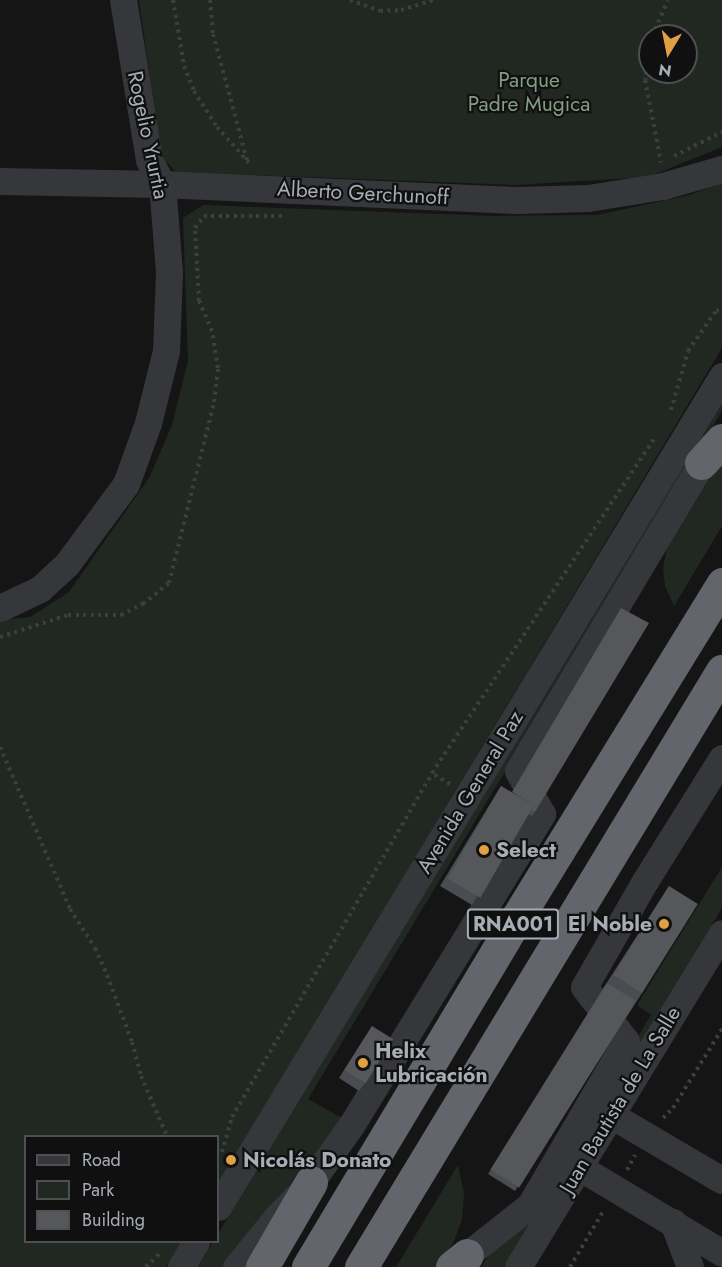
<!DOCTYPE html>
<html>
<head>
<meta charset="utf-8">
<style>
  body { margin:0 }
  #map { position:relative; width:722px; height:1267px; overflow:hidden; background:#151516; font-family:Jost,sans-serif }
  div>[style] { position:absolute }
  .green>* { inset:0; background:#212822 }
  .path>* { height:4px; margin-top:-2px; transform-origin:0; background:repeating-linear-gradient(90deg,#3c3e42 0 3px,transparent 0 7.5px) }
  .minor>* { height:27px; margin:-13.5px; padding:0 13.5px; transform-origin:13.5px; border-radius:13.5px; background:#36373b }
  .highway>* { height:33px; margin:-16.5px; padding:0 16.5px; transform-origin:16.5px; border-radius:16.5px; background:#62656b }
  .wall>* { inset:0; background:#4b4c51 }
  .building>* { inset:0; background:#55575b; transform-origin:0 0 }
  .dots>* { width:16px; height:16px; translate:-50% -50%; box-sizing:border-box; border:3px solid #101011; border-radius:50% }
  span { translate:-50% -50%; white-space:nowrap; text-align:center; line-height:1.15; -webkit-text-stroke:4.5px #101011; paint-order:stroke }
  .shield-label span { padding:2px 4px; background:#101011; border:2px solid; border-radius:4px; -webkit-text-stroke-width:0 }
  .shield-label { font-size:20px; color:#a8adb5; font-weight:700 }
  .park-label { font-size:21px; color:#819e81 }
  .street-label { font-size:21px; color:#a8adb5 }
  .poi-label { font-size:21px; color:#a8adb5; font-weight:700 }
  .left { translate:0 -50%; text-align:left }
  .right { translate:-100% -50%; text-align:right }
  .legend { position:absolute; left:24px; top:1135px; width:195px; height:108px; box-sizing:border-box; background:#101011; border:2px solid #4d4f53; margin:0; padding:8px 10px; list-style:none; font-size:18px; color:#a8adb5 }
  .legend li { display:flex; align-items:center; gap:12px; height:30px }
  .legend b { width:30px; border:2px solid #4d4f53 }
  .north { position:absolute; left:638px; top:24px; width:60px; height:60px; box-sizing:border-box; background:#101011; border:2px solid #4d4f53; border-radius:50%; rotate:190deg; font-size:16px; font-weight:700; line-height:24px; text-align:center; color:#a8adb5 }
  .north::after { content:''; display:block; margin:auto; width:21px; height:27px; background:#dfa143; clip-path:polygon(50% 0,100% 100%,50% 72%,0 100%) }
</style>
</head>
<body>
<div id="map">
  <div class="green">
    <i style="clip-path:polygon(evenodd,139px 0,722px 0,722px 147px,648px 177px,514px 185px,176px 172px,161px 156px,139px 0,650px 36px,686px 36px,686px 72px,650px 72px,650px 36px)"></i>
    <i style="clip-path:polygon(722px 183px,722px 348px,218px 1185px,218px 1136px,26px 1136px,26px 1242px,182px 1242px,166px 1267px,0 1267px,0 620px,30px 617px,69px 592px,149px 478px,172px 425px,188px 361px,183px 218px,203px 205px,493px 216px,597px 215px,686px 196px)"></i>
    <i style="clip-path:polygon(722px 401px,722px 411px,308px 1099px,346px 1120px,223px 1267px,197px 1267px,213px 1242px,218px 1242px,218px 1234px)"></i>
    <i style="clip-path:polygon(722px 454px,722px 526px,674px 606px,665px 586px,663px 568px,667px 548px,698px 484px)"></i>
    <i style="clip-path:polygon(722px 867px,722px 908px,504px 1267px,481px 1267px,499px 1240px,530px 1215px,651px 1015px,637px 1005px)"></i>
    <i style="clip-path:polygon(458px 1165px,464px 1194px,462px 1220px,453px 1243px,437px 1267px,396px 1267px)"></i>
  </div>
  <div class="path">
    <i style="left:173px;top:0;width:67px;rotate:80.5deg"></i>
    <i style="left:184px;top:66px;width:27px;rotate:68deg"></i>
    <i style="left:194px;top:91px;width:43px;rotate:57.4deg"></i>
    <i style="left:217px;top:127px;width:50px;rotate:48.3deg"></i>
    <i style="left:210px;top:0;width:34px;rotate:85deg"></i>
    <i style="left:213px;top:34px;width:131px;rotate:74.9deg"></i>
    <i style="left:350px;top:0;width:32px;rotate:20deg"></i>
    <i style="left:380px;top:11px;width:21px;rotate:-3deg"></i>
    <i style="left:401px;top:10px;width:34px;rotate:-17deg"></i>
    <i style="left:652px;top:36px;width:39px;rotate:-66deg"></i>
    <i style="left:650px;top:41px;width:39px;rotate:97deg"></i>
    <i style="left:645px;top:80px;width:84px;rotate:79deg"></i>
    <i style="left:674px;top:156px;width:54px;rotate:-26.6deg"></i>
    <i style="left:671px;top:410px;width:61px;rotate:-73.9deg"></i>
    <i style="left:688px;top:351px;width:49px;rotate:-55deg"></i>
    <i style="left:716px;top:311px;width:6px;rotate:-18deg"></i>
    <i style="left:0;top:637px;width:71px;rotate:-17.9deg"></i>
    <i style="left:68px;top:615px;width:53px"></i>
    <i style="left:121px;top:615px;width:25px;rotate:-27deg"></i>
    <i style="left:143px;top:604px;width:33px;rotate:-39deg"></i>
    <i style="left:169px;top:583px;width:187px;rotate:-76deg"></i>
    <i style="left:214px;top:402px;width:34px;rotate:-83deg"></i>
    <i style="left:218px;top:368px;width:37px;rotate:-99deg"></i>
    <i style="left:212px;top:331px;width:33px;rotate:-113deg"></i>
    <i style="left:199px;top:301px;width:73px;rotate:-93.1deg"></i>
    <i style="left:195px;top:228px;width:15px;rotate:-53deg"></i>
    <i style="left:204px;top:216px;width:81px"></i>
    <i style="left:0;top:747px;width:176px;rotate:66.6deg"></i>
    <i style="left:70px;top:909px;width:46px;rotate:57.3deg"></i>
    <i style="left:95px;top:948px;width:30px;rotate:66deg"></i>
    <i style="left:107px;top:975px;width:72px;rotate:69.5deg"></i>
    <i style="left:132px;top:1042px;width:35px;rotate:75deg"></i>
    <i style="left:141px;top:1076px;width:65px;rotate:66.6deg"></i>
    <i style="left:450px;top:784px;width:21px;rotate:-149deg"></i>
    <i style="left:432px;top:773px;width:403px;rotate:-56.4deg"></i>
    <i style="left:663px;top:1118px;width:14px;rotate:-45deg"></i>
    <i style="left:673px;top:1108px;width:93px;rotate:-58.2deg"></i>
    <i style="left:222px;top:1152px;width:36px;rotate:-74deg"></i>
    <i style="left:232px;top:1117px;width:398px;rotate:-59.8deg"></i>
    <i style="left:627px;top:1170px;width:17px;rotate:-62deg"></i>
    <i style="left:146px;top:1267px;width:20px;rotate:-45deg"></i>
    <i style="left:570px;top:1267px;width:66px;rotate:-59.2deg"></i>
  </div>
  <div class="minor">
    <i style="left:0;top:181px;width:162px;rotate:1.1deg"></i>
    <i style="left:162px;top:184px;width:355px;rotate:2.6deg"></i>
    <i style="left:517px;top:200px;width:71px;rotate:-1.6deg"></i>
    <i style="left:588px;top:198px;width:76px;rotate:-9.1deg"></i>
    <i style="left:663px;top:186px;width:61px;rotate:-16.1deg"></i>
    <i style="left:0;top:608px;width:44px;rotate:-25.4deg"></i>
    <i style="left:40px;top:589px;width:37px;rotate:-43deg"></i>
    <i style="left:67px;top:564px;width:99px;rotate:-53.6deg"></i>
    <i style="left:126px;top:484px;width:65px;rotate:-70.2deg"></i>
    <i style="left:148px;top:423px;width:74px;rotate:-76deg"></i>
    <i style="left:166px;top:351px;width:79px;rotate:-87.8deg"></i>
    <i style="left:169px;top:272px;width:88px;rotate:-94.5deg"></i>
    <i style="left:162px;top:184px;width:27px;rotate:-118deg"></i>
    <i style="left:149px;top:160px;width:162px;rotate:-99.2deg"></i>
    <i style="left:611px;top:1115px;width:129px;rotate:30.4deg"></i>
    <i style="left:579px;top:1167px;width:167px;rotate:31deg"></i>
    <i style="left:218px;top:1207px;width:972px;rotate:-58.76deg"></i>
    <i style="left:673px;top:1222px;width:48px;rotate:69.3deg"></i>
    <i style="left:181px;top:1267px;width:29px;rotate:-59deg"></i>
    <i style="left:236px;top:1267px;width:63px;rotate:-50.8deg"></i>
    <i style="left:276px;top:1218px;width:50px;rotate:-45.8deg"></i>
    <i style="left:311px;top:1182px;width:71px;rotate:-54.7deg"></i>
    <i style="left:352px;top:1124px;width:364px;rotate:-58.5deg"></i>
    <i style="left:542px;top:814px;width:49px;rotate:-119.2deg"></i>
    <i style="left:518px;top:771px;width:379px;rotate:-59.2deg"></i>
    <i style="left:462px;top:1267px;width:13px;rotate:-67deg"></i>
    <i style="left:467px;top:1255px;width:80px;rotate:-38.4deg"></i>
    <i style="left:530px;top:1205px;width:190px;rotate:-59.7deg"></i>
    <i style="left:626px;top:1041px;width:68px;rotate:-127.9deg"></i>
    <i style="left:584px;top:987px;width:122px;rotate:-60.1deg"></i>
    <i style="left:645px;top:881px;width:145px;rotate:-58deg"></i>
    <i style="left:518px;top:1267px;width:391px;rotate:-58.6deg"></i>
  </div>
  <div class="highway">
    <i style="left:701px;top:463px;width:31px;rotate:-48deg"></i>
    <i style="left:262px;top:1267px;width:98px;rotate:-60deg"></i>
    <i style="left:308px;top:1267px;width:382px;rotate:-59.1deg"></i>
    <i style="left:504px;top:939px;width:417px;rotate:-58.4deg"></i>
    <i style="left:361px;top:1267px;width:697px;rotate:-58.8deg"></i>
    <i style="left:452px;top:1267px;width:19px;rotate:-39deg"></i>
  </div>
  <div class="wall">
    <i style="clip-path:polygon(501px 786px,535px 812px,532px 816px,528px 814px,472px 905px,440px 886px)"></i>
    <i style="clip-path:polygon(669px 886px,642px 993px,515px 1191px,488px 1174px,604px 987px)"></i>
    <i style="clip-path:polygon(372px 1026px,365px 1083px,359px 1091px,339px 1078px)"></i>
  </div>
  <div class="building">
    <i style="clip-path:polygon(621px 608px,649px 623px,535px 812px,531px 809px,534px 805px,512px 792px)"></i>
    <i style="left:501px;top:786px;width:38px;height:107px;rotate:30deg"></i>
    <i style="left:669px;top:886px;width:34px;height:105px;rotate:32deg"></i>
    <i style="left:607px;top:983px;width:34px;height:220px;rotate:32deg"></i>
    <i style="left:372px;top:1026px;width:25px;height:52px;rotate:32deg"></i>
  </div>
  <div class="dots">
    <i style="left:484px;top:850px;background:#dfa143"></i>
    <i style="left:664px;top:924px;background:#dfa143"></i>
    <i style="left:363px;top:1063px;background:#dfa143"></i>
    <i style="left:231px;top:1160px;background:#dfa143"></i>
  </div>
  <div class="shield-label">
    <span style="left:513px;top:924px">RNA001</span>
  </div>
  <div class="park-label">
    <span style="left:529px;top:92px">Parque<br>Padre Mugica</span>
  </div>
  <div class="street-label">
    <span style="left:148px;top:135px;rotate:78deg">Rogelio Yrurtia</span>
    <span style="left:363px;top:193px;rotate:3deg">Alberto Gerchunoff</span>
    <span style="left:470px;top:792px;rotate:-59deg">Avenida General Paz</span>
    <span style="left:620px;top:1100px;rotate:-59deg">Juan Bautista de La Salle</span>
  </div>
  <div class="poi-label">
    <span class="left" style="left:496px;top:850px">Select</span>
    <span class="right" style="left:652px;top:924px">El Noble</span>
    <span class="left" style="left:375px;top:1063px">Helix<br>Lubricación</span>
    <span class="left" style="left:243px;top:1160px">Nicolás Donato</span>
  </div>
  <ul class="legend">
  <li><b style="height:8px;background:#36373b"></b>Road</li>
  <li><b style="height:16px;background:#212822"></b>Park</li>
  <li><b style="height:16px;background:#55575b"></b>Building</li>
  </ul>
  <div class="north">N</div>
</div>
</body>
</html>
